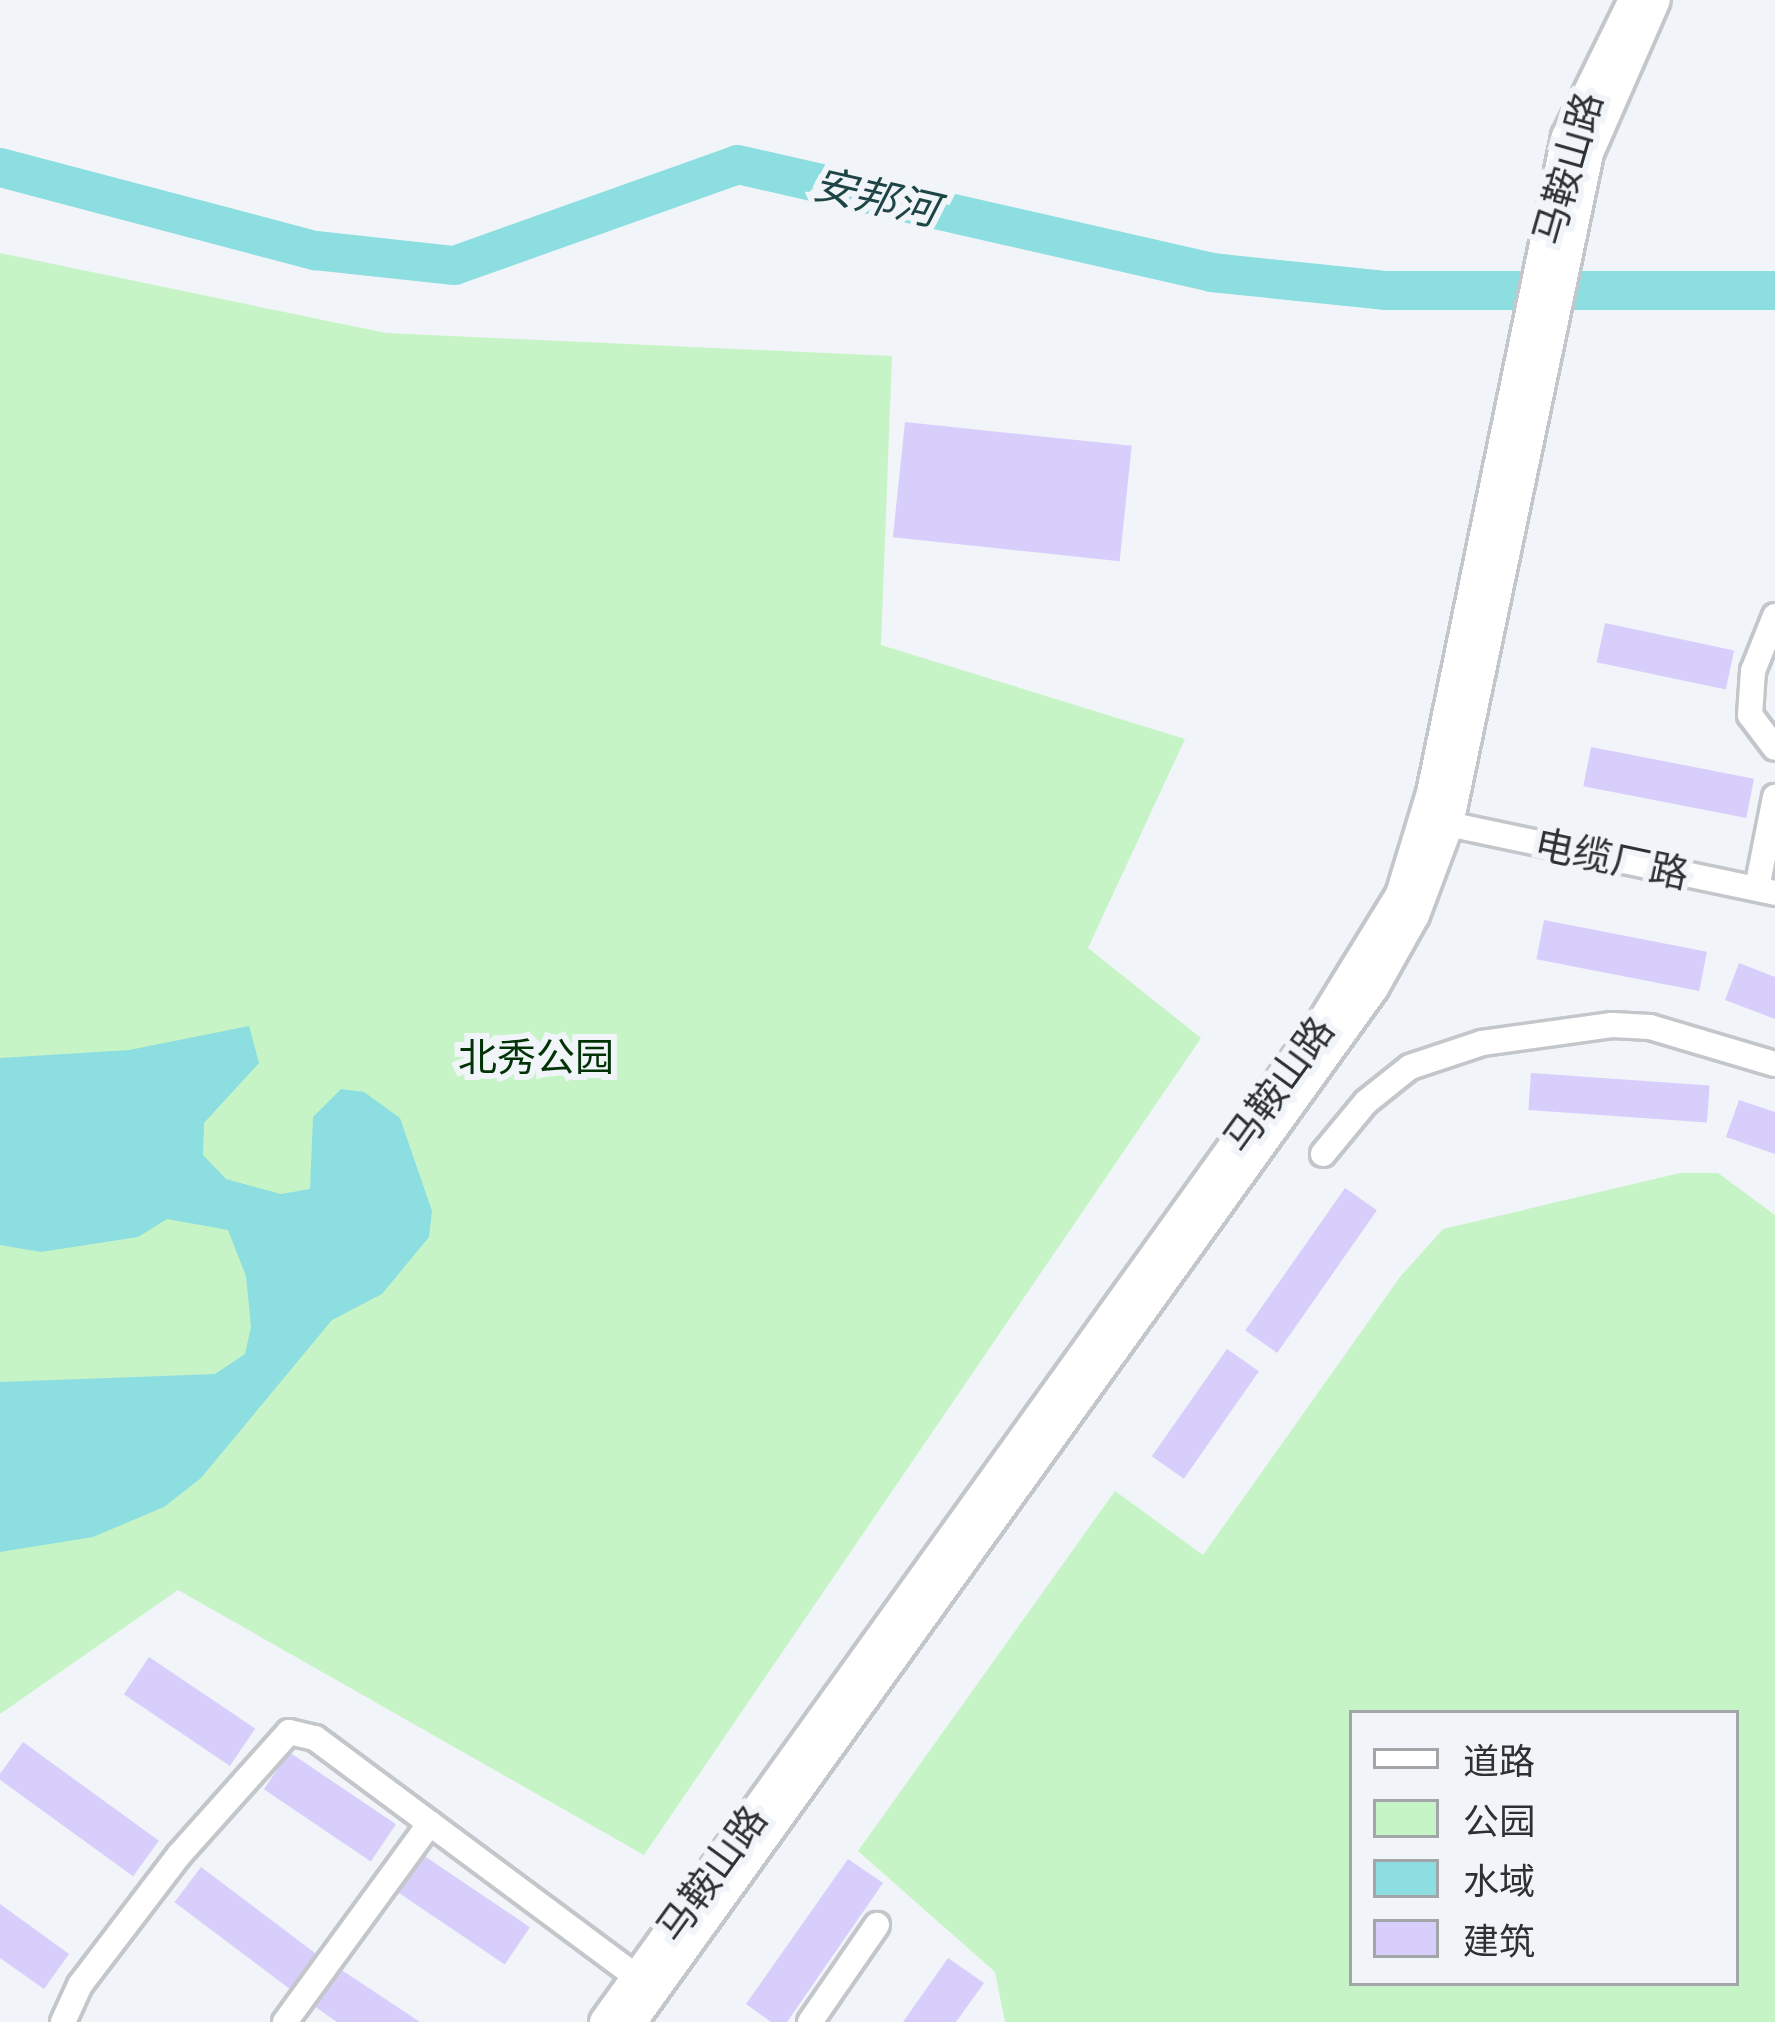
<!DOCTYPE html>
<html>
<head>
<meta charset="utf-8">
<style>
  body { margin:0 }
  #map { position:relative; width:1775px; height:2022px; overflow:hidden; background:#f1f5f9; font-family:Manrope,"Noto Sans SC",sans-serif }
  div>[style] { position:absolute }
  .green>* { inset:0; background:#c7f4c6 }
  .water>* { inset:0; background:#8cdee0 }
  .river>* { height:39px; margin:-19.5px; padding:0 19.5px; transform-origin:19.5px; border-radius:19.5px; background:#8cdee0 }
  .building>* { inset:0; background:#d7cefc; transform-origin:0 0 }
  .roads { filter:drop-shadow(3px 0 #c3c6ca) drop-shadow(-3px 0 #c3c6ca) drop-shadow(0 3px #c3c6ca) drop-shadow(0 -3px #c3c6ca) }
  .minor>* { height:24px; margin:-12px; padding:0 12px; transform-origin:12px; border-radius:12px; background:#fff }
  .major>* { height:30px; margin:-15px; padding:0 15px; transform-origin:15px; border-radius:15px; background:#fff }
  span { translate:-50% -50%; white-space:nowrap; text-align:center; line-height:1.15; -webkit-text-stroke:12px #f1f5f9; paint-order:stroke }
  .street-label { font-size:39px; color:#2e3031 }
  .park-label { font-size:39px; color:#023306 }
  .water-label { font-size:42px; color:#1d4546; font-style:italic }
  .legend { position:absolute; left:1349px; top:1710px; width:390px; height:276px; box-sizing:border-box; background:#f1f5f9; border:3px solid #a3a6a9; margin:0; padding:15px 21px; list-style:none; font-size:36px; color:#2e3031 }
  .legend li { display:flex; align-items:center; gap:24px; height:60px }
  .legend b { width:60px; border:3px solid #a3a6a9 }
</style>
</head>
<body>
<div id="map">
  <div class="green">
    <i style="clip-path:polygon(0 253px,386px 333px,892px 356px,881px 645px,1185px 739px,1088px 948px,1201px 1038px,644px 1855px,178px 1590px,0 1714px)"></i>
    <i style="clip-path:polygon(evenodd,1680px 1173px,1718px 1173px,1775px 1215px,1775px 2022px,1005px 2022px,995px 1972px,858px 1851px,1115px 1491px,1203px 1555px,1400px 1277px,1443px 1229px,1680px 1173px,1736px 1713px,1736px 1983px,1352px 1983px,1352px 1713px,1736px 1713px)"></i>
  </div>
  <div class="water">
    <i style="clip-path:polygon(249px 1026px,259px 1063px,204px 1123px,203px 1155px,226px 1179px,281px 1194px,310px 1189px,313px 1117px,341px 1089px,364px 1092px,400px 1118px,432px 1211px,429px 1237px,382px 1294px,332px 1320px,201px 1478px,164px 1507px,93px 1537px,0 1552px,0 1382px,215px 1374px,245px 1354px,251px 1327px,246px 1276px,228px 1230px,167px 1219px,138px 1237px,41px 1252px,0 1245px,0 1058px,129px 1050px)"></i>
  </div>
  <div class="river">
    <i style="left:0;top:167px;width:326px;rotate:14.8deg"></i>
    <i style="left:315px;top:250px;width:140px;rotate:6.2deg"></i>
    <i style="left:454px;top:265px;width:300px;rotate:-19.6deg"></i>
    <i style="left:737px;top:164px;width:486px;rotate:12.8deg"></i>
    <i style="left:1211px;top:272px;width:174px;rotate:5.9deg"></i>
    <i style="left:1384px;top:290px;width:391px"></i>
  </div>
  <div class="building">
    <i style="left:905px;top:422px;width:228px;height:116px;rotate:6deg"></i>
    <i style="left:1605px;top:623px;width:132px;height:40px;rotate:12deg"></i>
    <i style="left:1591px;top:747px;width:166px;height:40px;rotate:11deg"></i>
    <i style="left:1544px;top:920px;width:166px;height:40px;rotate:11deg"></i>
    <i style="clip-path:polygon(1739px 963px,1775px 977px,1775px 1019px,1725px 1000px)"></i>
    <i style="left:1531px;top:1073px;width:179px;height:37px;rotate:4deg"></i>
    <i style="clip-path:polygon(1739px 1100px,1775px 1112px,1775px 1154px,1726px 1137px)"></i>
    <i style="left:1345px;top:1188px;width:39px;height:174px;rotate:35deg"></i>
    <i style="left:1227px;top:1349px;width:39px;height:131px;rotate:35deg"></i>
    <i style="left:149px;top:1657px;width:128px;height:45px;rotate:34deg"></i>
    <i style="left:23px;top:1742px;width:168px;height:44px;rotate:36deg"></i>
    <i style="left:289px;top:1752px;width:129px;height:45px;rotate:34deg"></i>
    <i style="left:423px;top:1855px;width:129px;height:45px;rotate:34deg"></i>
    <i style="clip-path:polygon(848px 1859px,883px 1883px,787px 2022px,771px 2022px,746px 2004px)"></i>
    <i style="left:201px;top:1867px;width:144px;height:44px;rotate:37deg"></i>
    <i style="clip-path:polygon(0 1904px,69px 1954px,44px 1989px,0 1958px)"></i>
    <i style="clip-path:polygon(948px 1958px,984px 1983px,956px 2022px,903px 2022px)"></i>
    <i style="clip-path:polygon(340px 1969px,420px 2022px,337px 2022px,314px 2006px)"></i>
  </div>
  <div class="roads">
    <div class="minor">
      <i style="left:1775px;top:616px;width:59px;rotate:111.8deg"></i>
      <i style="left:1753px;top:671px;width:44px;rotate:93.9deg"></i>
      <i style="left:1750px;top:715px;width:41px;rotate:52.9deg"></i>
      <i style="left:1448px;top:824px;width:334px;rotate:11.9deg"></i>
      <i style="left:1757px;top:888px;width:93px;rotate:-78.8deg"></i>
      <i style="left:1323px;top:1154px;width:67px;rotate:-50.4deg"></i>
      <i style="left:1366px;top:1102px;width:56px;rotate:-38.5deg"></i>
      <i style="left:1410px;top:1067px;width:76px;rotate:-18.4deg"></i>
      <i style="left:1482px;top:1043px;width:131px;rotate:-7.9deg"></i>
      <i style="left:1612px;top:1025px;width:38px;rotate:3deg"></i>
      <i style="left:1650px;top:1027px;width:130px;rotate:16.5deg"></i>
      <i style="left:63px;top:2022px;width:41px;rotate:-65.3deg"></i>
      <i style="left:80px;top:1985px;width:163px;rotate:-52.7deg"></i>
      <i style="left:179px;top:1855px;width:165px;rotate:-48.2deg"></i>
      <i style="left:289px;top:1732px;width:27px;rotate:13deg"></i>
      <i style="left:315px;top:1738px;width:401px;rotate:36.6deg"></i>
      <i style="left:285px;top:2022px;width:246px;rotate:-53.9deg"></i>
      <i style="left:810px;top:2022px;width:118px;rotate:-55.4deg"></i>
    </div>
    <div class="major">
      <i style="left:605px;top:2022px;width:1227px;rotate:-54.32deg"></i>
      <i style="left:1321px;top:1025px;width:153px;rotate:-58.4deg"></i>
      <i style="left:1401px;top:895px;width:107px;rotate:-73.1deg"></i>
      <i style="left:1432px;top:793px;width:670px;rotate:-78.37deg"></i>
      <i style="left:1567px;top:137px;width:153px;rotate:-63.9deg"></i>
      <i style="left:631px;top:2022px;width:1273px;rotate:-54.34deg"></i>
      <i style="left:1373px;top:988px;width:84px;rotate:-60.7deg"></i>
      <i style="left:1414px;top:915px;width:97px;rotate:-69.5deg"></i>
      <i style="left:1448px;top:824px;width:685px;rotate:-78.21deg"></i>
      <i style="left:1588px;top:153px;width:167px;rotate:-66.4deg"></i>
    </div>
  </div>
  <div class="street-label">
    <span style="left:1567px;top:168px;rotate:-74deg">马鞍山路</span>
    <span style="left:1612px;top:858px;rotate:12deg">电缆厂路</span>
    <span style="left:1278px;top:1084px;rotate:-54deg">马鞍山路</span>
    <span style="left:711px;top:1873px;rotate:-54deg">马鞍山路</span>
  </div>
  <div class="park-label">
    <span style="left:536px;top:1056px">北秀公园</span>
  </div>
  <div class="water-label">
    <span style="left:876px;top:196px;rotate:13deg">安邦河</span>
  </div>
  <ul class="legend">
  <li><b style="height:15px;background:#fff"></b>道路</li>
  <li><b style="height:33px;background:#c7f4c6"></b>公园</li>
  <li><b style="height:33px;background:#8cdee0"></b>水域</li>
  <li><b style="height:33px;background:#d7cefc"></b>建筑</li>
  </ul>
</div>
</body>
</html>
